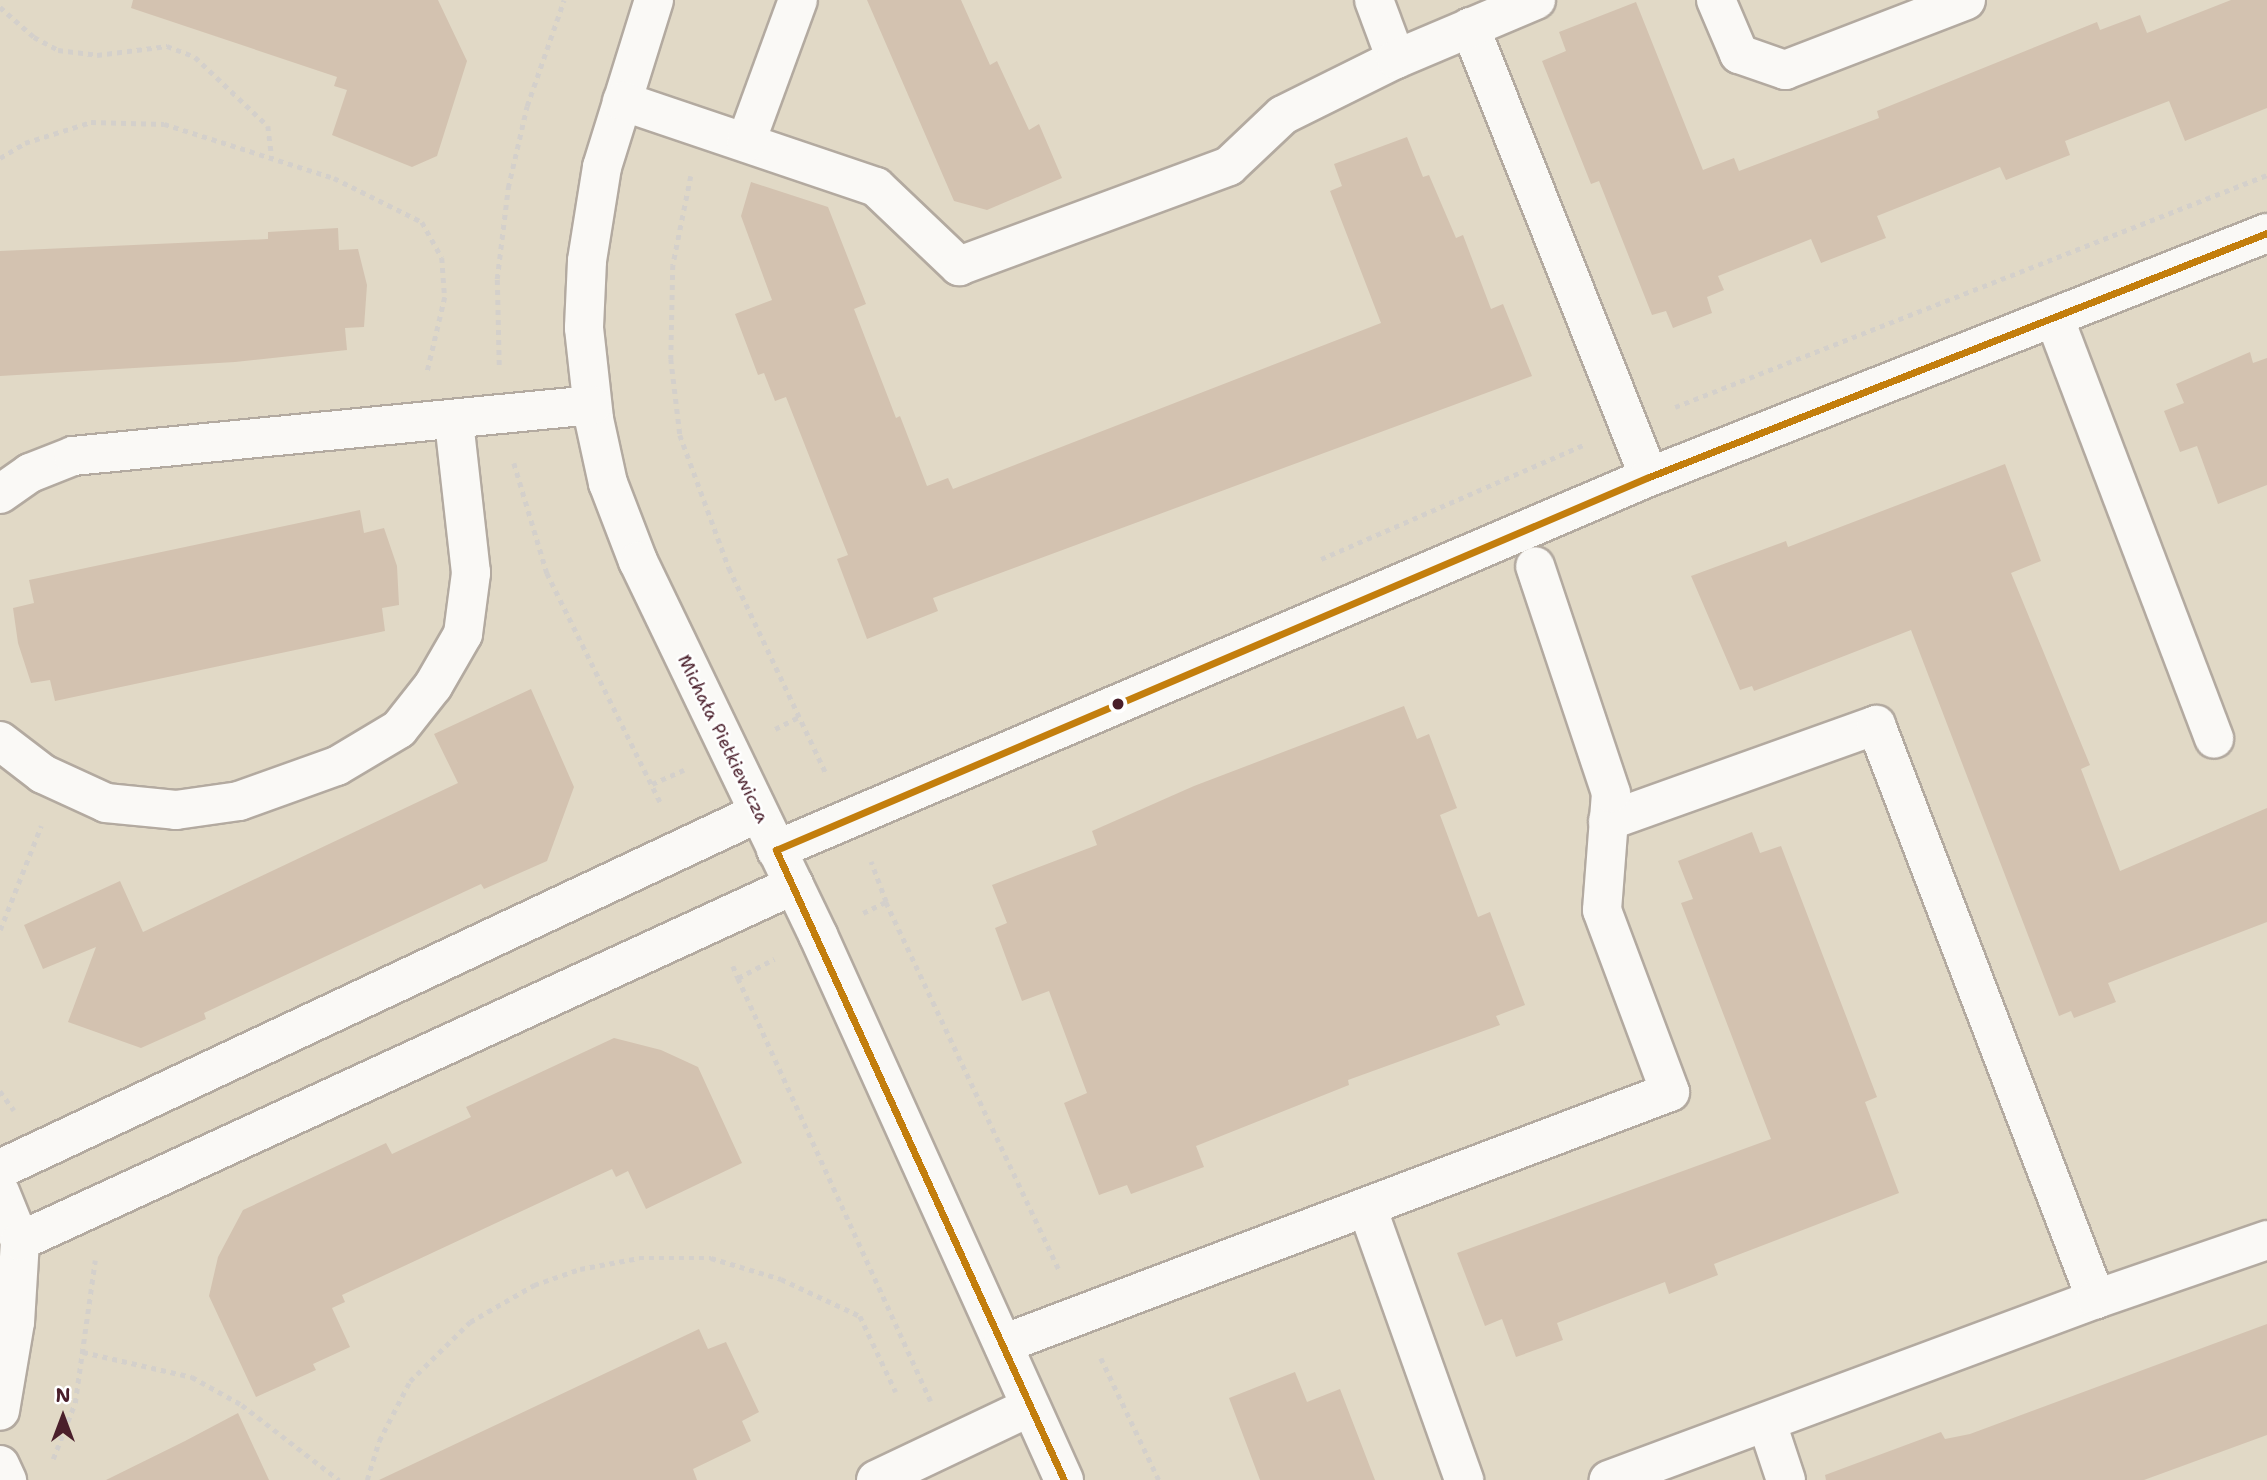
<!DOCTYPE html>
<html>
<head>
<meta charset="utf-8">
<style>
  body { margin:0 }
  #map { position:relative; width:2267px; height:1480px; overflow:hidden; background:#e1d9c6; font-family:"Shantell Sans",sans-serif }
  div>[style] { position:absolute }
  .building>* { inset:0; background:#d3c2b0 }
  .path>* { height:4.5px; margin-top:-2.25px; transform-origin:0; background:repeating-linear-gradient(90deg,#d4d0cb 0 5px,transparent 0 10px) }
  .roads { filter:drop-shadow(2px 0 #b3aaa0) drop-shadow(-2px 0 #b3aaa0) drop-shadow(0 2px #b3aaa0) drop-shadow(0 -2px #b3aaa0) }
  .minor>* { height:38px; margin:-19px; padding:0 19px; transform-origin:19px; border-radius:19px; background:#faf9f6 }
  .bus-1>* { height:7px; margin:-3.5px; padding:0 3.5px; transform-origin:3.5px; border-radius:3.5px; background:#c37e0d }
  .dots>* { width:19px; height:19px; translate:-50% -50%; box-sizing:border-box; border:4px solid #fff; border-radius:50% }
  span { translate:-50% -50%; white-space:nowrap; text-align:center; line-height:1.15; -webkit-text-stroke:5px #fff; paint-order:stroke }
  .street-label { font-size:18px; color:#4a1f2b }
  .north { position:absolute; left:28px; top:1382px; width:70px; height:70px; -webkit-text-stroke:5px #fff; paint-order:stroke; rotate:0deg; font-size:19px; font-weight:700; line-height:28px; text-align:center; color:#4a1f2b }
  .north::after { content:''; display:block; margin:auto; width:24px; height:32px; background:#4a1f2b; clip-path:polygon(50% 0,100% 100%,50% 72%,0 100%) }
</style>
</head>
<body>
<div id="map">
  <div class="building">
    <i style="clip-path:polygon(133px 0,438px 0,467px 61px,437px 156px,412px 167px,332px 135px,347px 90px,334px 86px,337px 77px,131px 8px)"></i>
    <i style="clip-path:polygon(867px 0,961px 0,990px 65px,997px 61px,1029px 130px,1039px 124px,1062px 178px,987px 210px,954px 201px)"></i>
    <i style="clip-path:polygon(2231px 0,2267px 0,2267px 108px,2185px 141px,2169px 101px,2065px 141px,2070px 155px,2006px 180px,2000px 167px,1877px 216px,1886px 238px,1821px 263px,1811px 239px,1718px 276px,1724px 290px,1707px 297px,1712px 313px,1673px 328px,1666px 311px,1652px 315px,1599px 181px,1591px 184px,1542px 61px,1566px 51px,1559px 32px,1636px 2px,1703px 170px,1734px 158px,1739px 171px,1879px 118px,1877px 111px,2097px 22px,2100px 30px,2140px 15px,2147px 33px)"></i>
    <i style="clip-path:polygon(1407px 137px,1423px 177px,1429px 175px,1456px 238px,1463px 235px,1491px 309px,1503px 304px,1532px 376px,933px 598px,938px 611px,867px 639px,837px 559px,848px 555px,786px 397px,775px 401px,764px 373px,758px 375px,735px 314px,772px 300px,741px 216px,751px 182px,828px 207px,866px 304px,854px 309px,896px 418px,900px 416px,927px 486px,948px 478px,953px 489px,1381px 323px,1330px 191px,1342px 186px,1334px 164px)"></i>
    <i style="clip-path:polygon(338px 228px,339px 250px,358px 249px,367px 285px,364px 327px,345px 328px,347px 350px,235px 362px,0 376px,0 251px,268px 239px,268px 232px)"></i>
    <i style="clip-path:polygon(2250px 352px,2253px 363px,2267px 358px,2267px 485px,2218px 504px,2197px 446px,2180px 452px,2164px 411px,2184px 403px,2176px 384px)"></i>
    <i style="clip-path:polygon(2005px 464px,2041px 561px,2011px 573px,2090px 765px,2081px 769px,2120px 871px,2267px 808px,2267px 922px,2108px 983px,2116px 1002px,2074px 1018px,2071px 1011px,2059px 1016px,1911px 630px,1754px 691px,1752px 686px,1740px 690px,1691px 576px,1786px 541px,1788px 547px)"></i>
    <i style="clip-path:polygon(360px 510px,364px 533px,384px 528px,397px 566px,399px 605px,382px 608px,385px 631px,55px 701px,50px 680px,31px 683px,18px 643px,13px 608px,34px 603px,29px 580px)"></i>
    <i style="clip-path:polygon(531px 689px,574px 787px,547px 861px,484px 889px,481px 884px,204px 1013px,206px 1019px,141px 1048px,68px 1022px,96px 947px,43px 969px,24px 925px,120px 881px,143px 932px,458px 783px,434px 734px)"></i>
    <i style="clip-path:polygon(1404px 706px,1417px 739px,1429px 734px,1457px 808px,1440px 815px,1478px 917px,1490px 912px,1525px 1005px,1496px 1016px,1500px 1025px,1348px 1080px,1349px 1085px,1196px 1146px,1204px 1167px,1131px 1194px,1127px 1185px,1099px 1195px,1064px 1103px,1087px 1093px,1049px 991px,1022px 1001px,995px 928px,1007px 923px,992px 885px,1097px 845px,1092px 831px,1194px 786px)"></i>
    <i style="clip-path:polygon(1752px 832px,1760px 853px,1781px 846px,1877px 1097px,1865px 1102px,1899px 1193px,1714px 1264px,1718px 1275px,1669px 1294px,1665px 1282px,1557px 1323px,1563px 1340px,1516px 1357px,1502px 1319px,1485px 1326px,1457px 1253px,1771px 1139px,1681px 903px,1693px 899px,1678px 861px)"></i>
    <i style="clip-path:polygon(614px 1038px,661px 1050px,698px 1067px,742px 1163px,646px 1209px,628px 1171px,616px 1177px,612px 1169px,342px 1295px,345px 1302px,332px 1308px,350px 1347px,313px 1364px,316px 1370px,256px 1397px,209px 1296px,218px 1257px,243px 1210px,386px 1143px,392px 1154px,471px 1117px,466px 1107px)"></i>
    <i style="clip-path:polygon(2267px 1324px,2267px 1435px,2144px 1480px,1826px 1480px,1825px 1475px,1941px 1432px,1945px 1439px,1970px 1434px)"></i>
    <i style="clip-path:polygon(699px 1329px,708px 1349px,726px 1342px,759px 1412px,742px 1421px,751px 1441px,693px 1469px,697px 1480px,379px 1480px)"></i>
    <i style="clip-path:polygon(1295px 1372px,1307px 1402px,1340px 1389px,1375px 1480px,1260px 1480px,1229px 1398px)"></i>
    <i style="clip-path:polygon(238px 1413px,269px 1480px,106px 1480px,185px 1441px)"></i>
  </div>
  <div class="path">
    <i style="left:0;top:7px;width:45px;rotate:41.4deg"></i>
    <i style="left:34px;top:37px;width:27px;rotate:28deg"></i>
    <i style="left:58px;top:50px;width:39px;rotate:7deg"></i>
    <i style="left:97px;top:55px;width:71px;rotate:-7.3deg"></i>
    <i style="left:167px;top:46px;width:30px;rotate:21deg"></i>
    <i style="left:195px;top:57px;width:100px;rotate:43.4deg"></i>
    <i style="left:268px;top:126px;width:31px;rotate:83deg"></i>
    <i style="left:0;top:158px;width:29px;rotate:-31deg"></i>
    <i style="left:25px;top:143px;width:69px;rotate:-17.7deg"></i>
    <i style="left:91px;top:122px;width:73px;rotate:1.6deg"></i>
    <i style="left:164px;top:124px;width:178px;rotate:17.6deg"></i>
    <i style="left:334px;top:178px;width:98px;rotate:26.6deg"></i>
    <i style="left:422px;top:222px;width:41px;rotate:60.9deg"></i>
    <i style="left:442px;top:258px;width:39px;rotate:86deg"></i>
    <i style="left:445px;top:297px;width:78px;rotate:103.3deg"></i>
    <i style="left:691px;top:176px;width:91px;rotate:101.4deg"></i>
    <i style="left:673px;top:265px;width:94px;rotate:91.2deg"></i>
    <i style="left:671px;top:359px;width:77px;rotate:83.2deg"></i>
    <i style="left:680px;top:435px;width:142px;rotate:69.8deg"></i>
    <i style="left:729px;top:568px;width:229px;rotate:64.7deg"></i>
    <i style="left:499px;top:365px;width:86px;rotate:-91.3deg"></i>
    <i style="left:497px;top:279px;width:92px;rotate:-83.1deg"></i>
    <i style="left:508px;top:188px;width:84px;rotate:-77deg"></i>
    <i style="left:527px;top:106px;width:112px;rotate:-70.8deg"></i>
    <i style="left:1675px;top:407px;width:636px;rotate:-21.4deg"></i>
    <i style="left:514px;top:463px;width:115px;rotate:73.3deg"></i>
    <i style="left:547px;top:573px;width:258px;rotate:63.7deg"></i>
    <i style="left:1321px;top:559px;width:286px;rotate:-23.5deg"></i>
    <i style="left:775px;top:729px;width:27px;rotate:-27deg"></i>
    <i style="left:652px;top:784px;width:35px;rotate:-24deg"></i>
    <i style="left:886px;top:902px;width:408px;rotate:64.8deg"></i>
    <i style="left:863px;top:913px;width:25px;rotate:-26deg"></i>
    <i style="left:886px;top:902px;width:43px;rotate:-110.6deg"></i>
    <i style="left:0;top:930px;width:112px;rotate:-68.5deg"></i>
    <i style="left:733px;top:966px;width:13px;rotate:67deg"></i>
    <i style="left:738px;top:978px;width:41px;rotate:-27.8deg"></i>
    <i style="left:738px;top:978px;width:465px;rotate:65.5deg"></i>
    <i style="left:0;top:1091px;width:24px;rotate:54deg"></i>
    <i style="left:83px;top:1352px;width:112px;rotate:12.9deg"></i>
    <i style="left:192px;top:1377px;width:57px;rotate:29.2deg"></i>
    <i style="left:242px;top:1405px;width:123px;rotate:37.7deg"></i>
    <i style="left:1101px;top:1358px;width:135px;rotate:64.6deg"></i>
    <i style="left:53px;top:1459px;width:60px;rotate:-68.6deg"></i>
    <i style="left:75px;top:1403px;width:144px;rotate:-82deg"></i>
    <i style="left:367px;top:1480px;width:41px;rotate:-72.9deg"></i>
    <i style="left:379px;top:1441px;width:68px;rotate:-62.7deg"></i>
    <i style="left:410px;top:1381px;width:84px;rotate:-44.5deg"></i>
    <i style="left:470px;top:1322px;width:74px;rotate:-30deg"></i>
    <i style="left:534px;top:1285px;width:49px;rotate:-19.2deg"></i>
    <i style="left:580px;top:1269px;width:60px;rotate:-10.6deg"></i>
    <i style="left:639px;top:1258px;width:72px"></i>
    <i style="left:711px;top:1258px;width:73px;rotate:16.7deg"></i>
    <i style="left:781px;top:1279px;width:87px;rotate:25.1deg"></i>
    <i style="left:860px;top:1316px;width:84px;rotate:64.7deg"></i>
  </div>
  <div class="roads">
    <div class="minor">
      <i style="left:654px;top:0;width:175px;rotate:107.3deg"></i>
      <i style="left:602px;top:167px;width:95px;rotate:99.1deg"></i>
      <i style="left:587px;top:261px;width:67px;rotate:92.6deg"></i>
      <i style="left:584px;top:328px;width:92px;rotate:83.7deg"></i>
      <i style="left:594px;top:419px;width:66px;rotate:77.7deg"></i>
      <i style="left:608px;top:483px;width:84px;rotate:69deg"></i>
      <i style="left:638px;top:561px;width:415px;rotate:64.3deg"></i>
      <i style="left:818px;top:935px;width:598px;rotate:65.71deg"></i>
      <i style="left:1374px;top:0;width:63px;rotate:69.6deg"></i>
      <i style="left:1716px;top:0;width:59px;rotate:66.9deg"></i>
      <i style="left:1739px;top:54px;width:49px;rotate:19.2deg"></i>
      <i style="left:1785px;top:70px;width:194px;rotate:-21.1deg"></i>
      <i style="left:1470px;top:27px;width:484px;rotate:68.3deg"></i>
      <i style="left:622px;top:101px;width:268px;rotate:18.7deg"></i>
      <i style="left:876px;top:187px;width:115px;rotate:43.6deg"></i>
      <i style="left:959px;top:266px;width:288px;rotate:-20.3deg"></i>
      <i style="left:1229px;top:166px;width:74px;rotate:-43.4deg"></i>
      <i style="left:1283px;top:115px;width:126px;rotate:-26.4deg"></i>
      <i style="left:1396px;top:59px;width:152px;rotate:-22.9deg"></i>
      <i style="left:746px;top:142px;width:151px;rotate:-69.9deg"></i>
      <i style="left:2054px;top:317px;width:451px;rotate:69.2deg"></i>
      <i style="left:0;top:494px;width:37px;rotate:-35deg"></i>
      <i style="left:30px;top:473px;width:46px;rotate:-21.6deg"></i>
      <i style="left:73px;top:456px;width:521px;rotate:-5.61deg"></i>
      <i style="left:0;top:741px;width:54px;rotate:37.5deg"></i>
      <i style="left:43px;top:774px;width:69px;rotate:24.7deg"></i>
      <i style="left:106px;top:803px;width:70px;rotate:5.7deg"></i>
      <i style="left:176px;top:810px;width:64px;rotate:-8.1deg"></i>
      <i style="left:239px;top:801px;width:104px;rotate:-19.7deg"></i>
      <i style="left:337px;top:766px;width:72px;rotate:-30.8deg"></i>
      <i style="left:399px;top:729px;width:55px;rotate:-51.7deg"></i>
      <i style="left:433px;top:686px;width:60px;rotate:-60deg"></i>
      <i style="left:463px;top:634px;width:62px;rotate:-82.5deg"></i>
      <i style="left:471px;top:573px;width:153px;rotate:-96.4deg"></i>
      <i style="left:1608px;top:821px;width:285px;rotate:-19.7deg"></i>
      <i style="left:1876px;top:725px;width:615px;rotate:69.03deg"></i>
      <i style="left:2096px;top:1299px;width:520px;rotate:159.61deg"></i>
      <i style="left:776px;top:850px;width:949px;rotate:-23.14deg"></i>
      <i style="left:1649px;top:477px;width:664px;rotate:-21.55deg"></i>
      <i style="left:0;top:1169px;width:837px;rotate:-25.16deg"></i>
      <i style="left:0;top:1192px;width:53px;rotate:67.8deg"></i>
      <i style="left:20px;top:1241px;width:81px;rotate:93.5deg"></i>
      <i style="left:15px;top:1322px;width:90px;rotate:99.6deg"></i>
      <i style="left:1367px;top:1207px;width:290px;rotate:70.4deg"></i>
      <i style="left:20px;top:1241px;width:852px;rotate:-24.7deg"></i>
      <i style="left:2096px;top:1299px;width:181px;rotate:-19deg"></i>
      <i style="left:1003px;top:1344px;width:713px;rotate:-20.7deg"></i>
      <i style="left:1670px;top:1092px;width:194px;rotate:-110.5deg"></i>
      <i style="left:1602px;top:910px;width:117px;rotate:-85.6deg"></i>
      <i style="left:1611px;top:793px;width:239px;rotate:-108.5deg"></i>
      <i style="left:1767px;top:1423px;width:60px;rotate:71.6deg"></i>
      <i style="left:0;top:1465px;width:17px;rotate:65deg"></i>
      <i style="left:876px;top:1480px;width:170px;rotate:-25.4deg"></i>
    </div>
  </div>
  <div class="bus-1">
    <i style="left:1064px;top:1480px;width:693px;rotate:-114.57deg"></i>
    <i style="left:776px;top:850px;width:949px;rotate:-23.14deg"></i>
    <i style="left:1649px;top:477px;width:664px;rotate:-21.55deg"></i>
  </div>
  <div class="dots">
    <i style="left:1118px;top:704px;background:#4a1f2b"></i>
  </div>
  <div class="street-label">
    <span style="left:723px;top:739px;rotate:64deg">Michała Pietkiewicza</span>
  </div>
  <div class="north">N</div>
</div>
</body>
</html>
